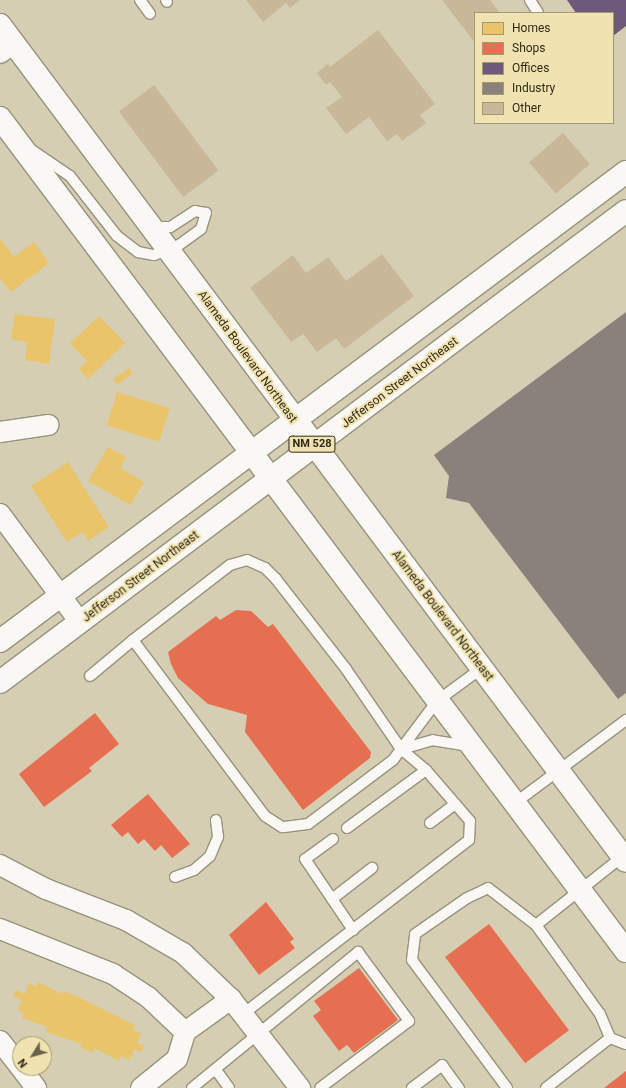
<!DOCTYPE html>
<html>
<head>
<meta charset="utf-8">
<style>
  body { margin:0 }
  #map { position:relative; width:626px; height:1088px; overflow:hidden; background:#d5ceb3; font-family:Roboto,sans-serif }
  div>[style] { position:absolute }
  .homes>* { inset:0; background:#e9c46a; transform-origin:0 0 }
  .shops>* { inset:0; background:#e76f51; transform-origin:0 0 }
  .offices>* { inset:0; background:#6d597a }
  .industry>* { inset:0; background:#8a817c }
  .building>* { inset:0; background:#c8b899; transform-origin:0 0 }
  .roads { filter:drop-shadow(1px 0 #97927d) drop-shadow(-1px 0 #97927d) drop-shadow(0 1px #97927d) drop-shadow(0 -1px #97927d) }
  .lane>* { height:10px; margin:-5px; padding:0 5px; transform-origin:5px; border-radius:5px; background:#f9f8f4 }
  .street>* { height:20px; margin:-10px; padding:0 10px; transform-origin:10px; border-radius:10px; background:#f9f8f4 }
  .secondary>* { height:22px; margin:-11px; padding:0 11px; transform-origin:11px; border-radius:11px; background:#f9f8f4 }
  .primary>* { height:22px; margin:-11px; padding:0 11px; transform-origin:11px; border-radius:11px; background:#f9f8f4 }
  span { translate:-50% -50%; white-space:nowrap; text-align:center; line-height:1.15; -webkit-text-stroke:4px #f1e3b1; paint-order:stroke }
  .shield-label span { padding:1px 3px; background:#f1e3b1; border:1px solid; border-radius:3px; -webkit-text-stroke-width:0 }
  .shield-label { font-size:11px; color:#2f2a16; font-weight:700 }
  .street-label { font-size:12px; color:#2f2a16 }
  .legend { position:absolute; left:474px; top:12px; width:140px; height:112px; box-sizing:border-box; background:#f1e3b1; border:1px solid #a39973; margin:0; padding:5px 7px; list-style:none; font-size:12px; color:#2f2a16 }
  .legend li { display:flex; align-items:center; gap:8px; height:20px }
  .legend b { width:20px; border:1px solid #a39973 }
  .north { position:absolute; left:12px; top:1036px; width:40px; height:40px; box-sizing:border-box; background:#f1e3b1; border:1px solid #a39973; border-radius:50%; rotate:233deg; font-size:11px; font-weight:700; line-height:16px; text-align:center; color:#2f2a16 }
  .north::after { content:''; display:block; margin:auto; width:14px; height:18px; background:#69634d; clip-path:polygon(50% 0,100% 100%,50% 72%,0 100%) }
</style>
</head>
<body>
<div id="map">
  <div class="homes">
    <i style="clip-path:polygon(0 239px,14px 257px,34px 242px,49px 263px,11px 292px,0 278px)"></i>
    <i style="clip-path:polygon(15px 314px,55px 319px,49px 364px,25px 360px,27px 342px,11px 339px)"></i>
    <i style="clip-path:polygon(99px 316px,125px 343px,88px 379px,79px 369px,87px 361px,70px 343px)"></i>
    <i style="left:129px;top:368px;width:7px;height:19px;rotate:56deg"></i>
    <i style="left:117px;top:392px;width:55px;height:35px;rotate:17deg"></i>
    <i style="clip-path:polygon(108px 447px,126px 457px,120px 468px,144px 482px,130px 505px,88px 481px)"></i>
    <i style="clip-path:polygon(68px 462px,109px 527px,88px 541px,83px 532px,67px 542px,31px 486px)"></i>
    <i style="clip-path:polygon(38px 982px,62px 994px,63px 991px,76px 996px,135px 1025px,133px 1030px,141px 1033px,137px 1043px,144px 1046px,141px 1052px,134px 1049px,130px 1060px,121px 1056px,119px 1061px,95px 1048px,93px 1053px,80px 1047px,82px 1044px,46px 1032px,48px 1027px,22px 1018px,24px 1013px,18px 1010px,22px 1000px,13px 996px,16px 990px,25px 994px,29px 983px,36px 987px)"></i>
  </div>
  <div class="shops">
    <i style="clip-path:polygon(236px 610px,251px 611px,268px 627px,273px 624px,371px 752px,370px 758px,303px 810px,245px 732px,247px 715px,208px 704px,178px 678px,171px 664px,168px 652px,216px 616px,220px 620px)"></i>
    <i style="clip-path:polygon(95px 713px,119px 744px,89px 768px,92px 771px,44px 807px,19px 774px)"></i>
    <i style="clip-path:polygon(148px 794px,190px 844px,172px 858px,161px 845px,155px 851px,144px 839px,138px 844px,128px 832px,122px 837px,111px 825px)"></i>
    <i style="clip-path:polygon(266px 902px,294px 939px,290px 942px,295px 948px,259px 975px,229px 935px)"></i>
    <i style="left:489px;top:924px;width:133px;height:55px;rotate:53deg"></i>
    <i style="clip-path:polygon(359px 968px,398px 1020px,354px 1053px,347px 1045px,339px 1051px,313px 1016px,321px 1010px,314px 1001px)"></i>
    <i style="clip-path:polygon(626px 1071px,626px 1088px,604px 1088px)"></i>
  </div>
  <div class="offices">
    <i style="clip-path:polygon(567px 0,626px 0,626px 26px,613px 36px,613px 13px,576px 13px)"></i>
  </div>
  <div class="industry">
    <i style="clip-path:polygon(626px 312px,626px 693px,618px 699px,469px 503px,446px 498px,449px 476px,434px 455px)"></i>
  </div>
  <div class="building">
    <i style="clip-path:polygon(246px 0,300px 0,290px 8px,286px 3px,263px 22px)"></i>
    <i style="clip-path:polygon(442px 0,490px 0,500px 13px,475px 13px,475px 43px)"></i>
    <i style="clip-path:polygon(378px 30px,435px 104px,420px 115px,426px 123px,402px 141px,397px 134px,387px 141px,369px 117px,346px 134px,326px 108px,342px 97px,330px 82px,326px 85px,317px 73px,328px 64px,330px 67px)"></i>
    <i style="left:154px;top:85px;width:107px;height:44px;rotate:53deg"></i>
    <i style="left:563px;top:133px;width:41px;height:45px;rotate:49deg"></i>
    <i style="clip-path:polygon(382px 254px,414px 296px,344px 349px,336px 338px,317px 352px,303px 334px,291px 342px,250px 288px,293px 255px,306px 273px,328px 257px,346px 281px)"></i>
  </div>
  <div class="roads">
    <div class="lane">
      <i style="left:140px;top:0;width:17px;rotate:54deg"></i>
      <i style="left:166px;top:0;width:2px;rotate:63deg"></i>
      <i style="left:530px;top:0;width:15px;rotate:58deg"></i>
      <i style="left:30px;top:149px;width:48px;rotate:34deg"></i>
      <i style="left:70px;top:176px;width:76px;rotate:51.9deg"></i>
      <i style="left:117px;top:236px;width:26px;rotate:37deg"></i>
      <i style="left:138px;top:252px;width:16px;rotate:11deg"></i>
      <i style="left:154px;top:255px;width:27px;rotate:-22deg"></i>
      <i style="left:179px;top:245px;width:27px;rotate:-36deg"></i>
      <i style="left:201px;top:229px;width:17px;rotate:-73deg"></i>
      <i style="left:206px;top:213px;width:11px;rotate:-170deg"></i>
      <i style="left:195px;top:211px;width:30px;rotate:147deg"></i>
      <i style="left:170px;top:227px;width:17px;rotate:180deg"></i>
      <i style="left:90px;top:676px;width:56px;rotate:-39.9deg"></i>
      <i style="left:469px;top:746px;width:36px;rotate:-171deg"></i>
      <i style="left:433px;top:740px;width:33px;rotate:164deg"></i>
      <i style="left:401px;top:749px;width:14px;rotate:126deg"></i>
      <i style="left:393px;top:760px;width:106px;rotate:143deg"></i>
      <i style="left:308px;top:824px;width:26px;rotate:173deg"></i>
      <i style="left:282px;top:827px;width:20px;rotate:-147deg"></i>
      <i style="left:265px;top:816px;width:220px;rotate:-126.9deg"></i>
      <i style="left:133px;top:640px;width:123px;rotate:-37.7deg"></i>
      <i style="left:230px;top:565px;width:18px;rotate:-16deg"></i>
      <i style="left:247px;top:560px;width:20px;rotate:24deg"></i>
      <i style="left:265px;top:568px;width:16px;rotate:45deg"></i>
      <i style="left:276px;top:579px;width:114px;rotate:52.1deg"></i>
      <i style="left:346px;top:669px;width:97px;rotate:55.5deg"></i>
      <i style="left:401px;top:749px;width:60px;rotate:-53.1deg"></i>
      <i style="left:437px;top:701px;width:56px;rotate:-36.3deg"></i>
      <i style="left:515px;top:803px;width:139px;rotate:-36.8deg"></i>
      <i style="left:430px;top:823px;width:31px;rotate:-37deg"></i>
      <i style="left:347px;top:828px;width:98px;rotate:-36.3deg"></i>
      <i style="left:333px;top:839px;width:34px;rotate:144deg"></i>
      <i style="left:305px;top:859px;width:86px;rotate:55.9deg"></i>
      <i style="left:175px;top:877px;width:20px;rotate:-20deg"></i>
      <i style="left:194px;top:870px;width:21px;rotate:-41deg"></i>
      <i style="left:210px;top:856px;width:21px;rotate:-67deg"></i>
      <i style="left:218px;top:837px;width:17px;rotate:-97deg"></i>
      <i style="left:332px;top:899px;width:51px;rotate:-37.8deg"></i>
      <i style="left:536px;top:925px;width:111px;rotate:-38.4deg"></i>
      <i style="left:243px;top:1014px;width:285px;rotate:-37.6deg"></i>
      <i style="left:469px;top:840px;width:19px;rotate:-87deg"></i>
      <i style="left:470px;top:821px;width:67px;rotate:-130.8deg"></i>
      <i style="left:426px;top:770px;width:33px;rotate:-140deg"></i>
      <i style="left:216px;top:1070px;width:22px;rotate:54deg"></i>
      <i style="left:192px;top:1088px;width:215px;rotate:-39.3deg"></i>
      <i style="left:358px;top:952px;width:86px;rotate:53.5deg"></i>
      <i style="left:409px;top:1021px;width:111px;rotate:143deg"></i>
      <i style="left:412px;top:1088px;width:38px;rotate:-37deg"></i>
      <i style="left:442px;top:1065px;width:29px;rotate:54deg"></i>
      <i style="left:507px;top:1088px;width:159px;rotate:-126.6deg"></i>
      <i style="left:412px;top:960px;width:26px;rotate:-83deg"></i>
      <i style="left:415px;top:934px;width:63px;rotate:-34.7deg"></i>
      <i style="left:467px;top:898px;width:23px;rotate:-25deg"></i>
      <i style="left:488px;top:888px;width:61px;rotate:37.6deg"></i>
      <i style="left:536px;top:925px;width:110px;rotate:54.3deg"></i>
      <i style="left:600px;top:1014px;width:26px;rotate:67deg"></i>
      <i style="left:610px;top:1038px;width:17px;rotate:21deg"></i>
      <i style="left:546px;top:1088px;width:81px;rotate:-38deg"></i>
    </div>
    <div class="street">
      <i style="left:0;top:53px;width:17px;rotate:-36deg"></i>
      <i style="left:0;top:432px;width:49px;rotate:-8.3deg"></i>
      <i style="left:0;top:514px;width:134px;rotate:53.5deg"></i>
      <i style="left:0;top:865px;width:52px;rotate:27.6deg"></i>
      <i style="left:46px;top:889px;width:86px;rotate:21.2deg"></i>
      <i style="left:126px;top:920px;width:66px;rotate:30.1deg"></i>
      <i style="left:183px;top:953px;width:66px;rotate:43.8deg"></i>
      <i style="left:231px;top:999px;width:113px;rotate:52.2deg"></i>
      <i style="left:0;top:929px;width:122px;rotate:21.7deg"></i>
      <i style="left:113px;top:974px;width:42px;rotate:33.3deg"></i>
      <i style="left:148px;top:997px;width:51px;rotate:43.4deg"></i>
      <i style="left:0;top:1041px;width:33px;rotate:52deg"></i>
      <i style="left:21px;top:1068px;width:25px;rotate:53deg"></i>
      <i style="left:141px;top:1088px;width:46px;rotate:-38.9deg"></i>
      <i style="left:177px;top:1059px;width:28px;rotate:-73deg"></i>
      <i style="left:185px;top:1032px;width:57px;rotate:-35.7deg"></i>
    </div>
    <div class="secondary">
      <i style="left:0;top:641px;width:782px;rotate:-36.84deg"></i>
      <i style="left:0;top:682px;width:783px;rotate:-36.96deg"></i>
    </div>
    <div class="primary">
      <i style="left:0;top:25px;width:1044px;rotate:53.17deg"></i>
      <i style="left:0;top:118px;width:1042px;rotate:53.08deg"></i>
    </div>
  </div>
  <div class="shield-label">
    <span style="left:312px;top:444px">NM 528</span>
  </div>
  <div class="street-label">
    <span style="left:247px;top:357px;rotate:54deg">Alameda Boulevard Northeast</span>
    <span style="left:400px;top:383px;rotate:-37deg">Jefferson Street Northeast</span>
    <span style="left:141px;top:577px;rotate:-37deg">Jefferson Street Northeast</span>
    <span style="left:442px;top:616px;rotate:53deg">Alameda Boulevard Northeast</span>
  </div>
  <ul class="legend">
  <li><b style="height:11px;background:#e9c46a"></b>Homes</li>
  <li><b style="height:11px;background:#e76f51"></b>Shops</li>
  <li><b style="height:11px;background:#6d597a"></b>Offices</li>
  <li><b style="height:11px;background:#8a817c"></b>Industry</li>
  <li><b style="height:11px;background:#c8b899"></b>Other</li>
  </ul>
  <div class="north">N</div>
</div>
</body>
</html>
